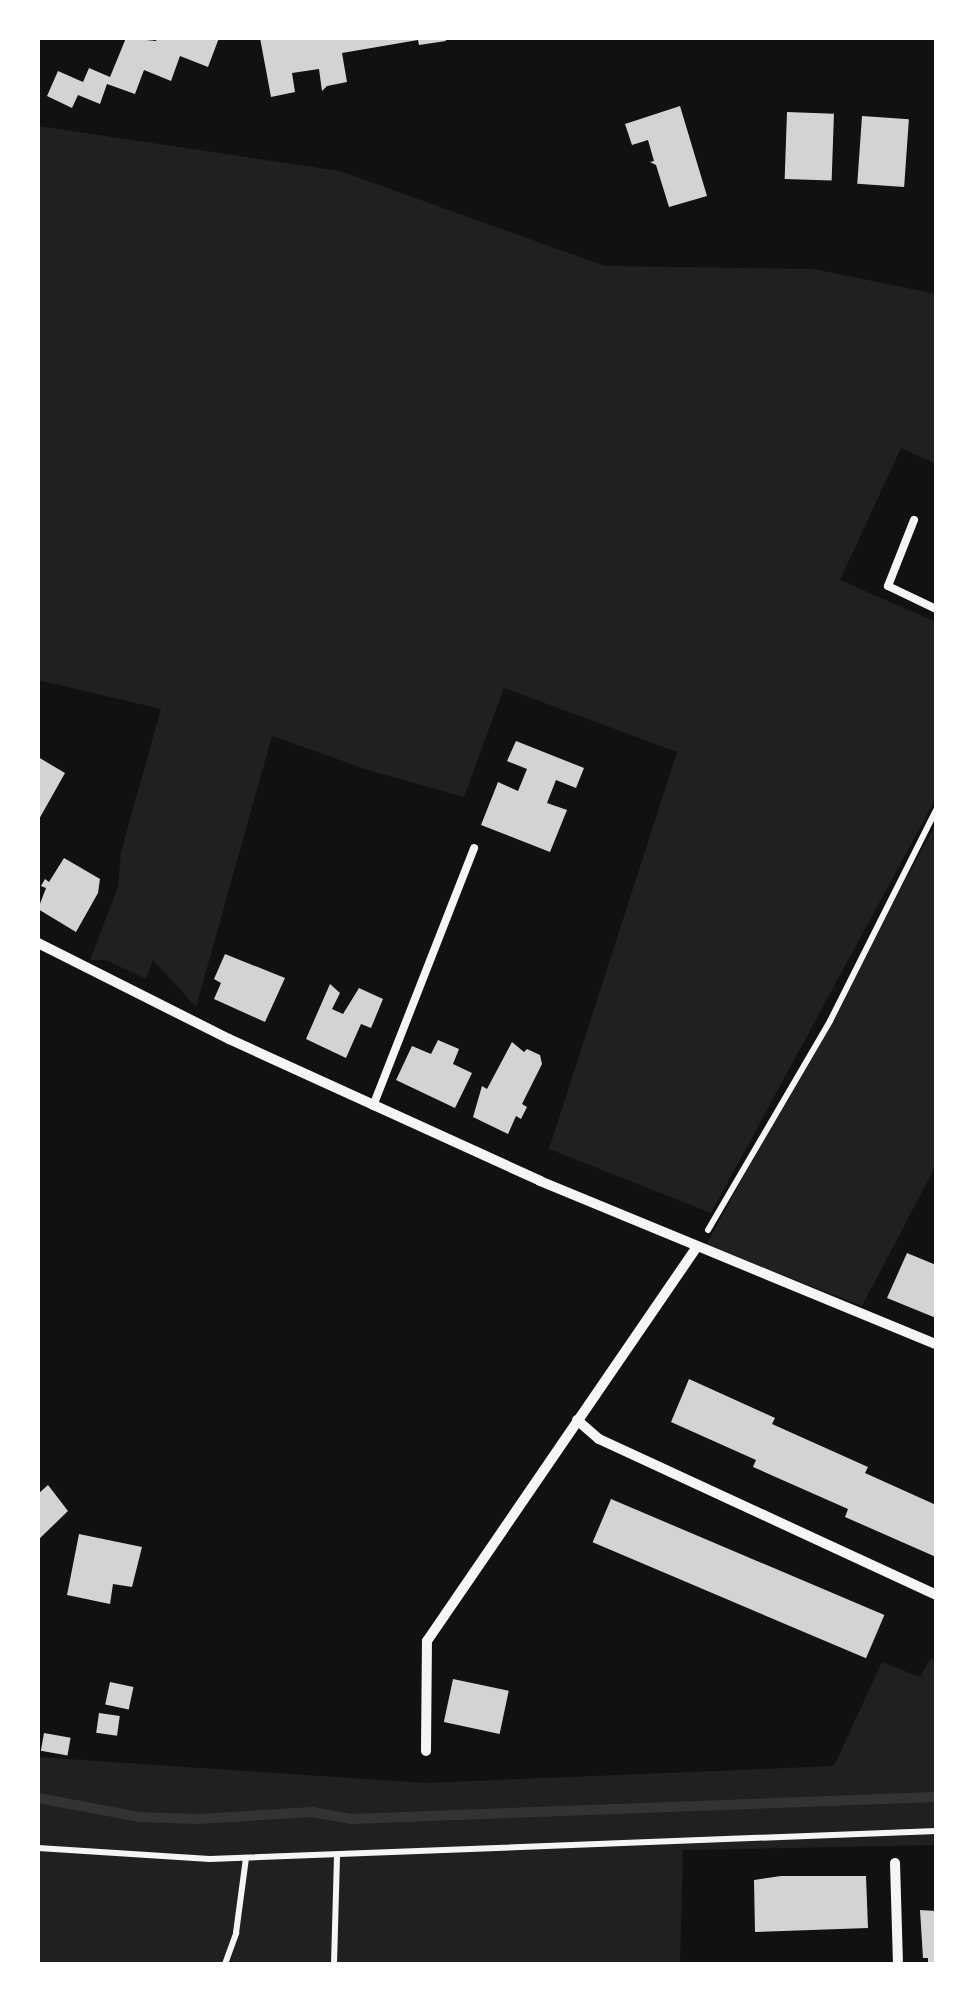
<!DOCTYPE html>
<html>
<head>
<meta charset="utf-8">
<style>
  body { margin:0 }
  #map { position:relative; width:974px; height:2002px; overflow:hidden; background:#111; font-family:"DM Sans",sans-serif }
  div>[style] { position:absolute }
  .green>* { inset:0; background:#202020 }
  .stream>* { height:10px; margin:-5px; padding:0 5px; transform-origin:5px; border-radius:5px; background:#333 }
  .building>* { inset:0; background:#d3d3d3; transform-origin:0 0 }
  .path>* { height:6px; margin:-3px; padding:0 3px; transform-origin:3px; border-radius:3px; background:#f5f5f5 }
  .service>* { height:8px; margin:-4px; padding:0 4px; transform-origin:4px; border-radius:4px; background:#f5f5f5 }
  .minor>* { height:10px; margin:-5px; padding:0 5px; transform-origin:5px; border-radius:5px; background:#f5f5f5 }
  span { translate:-50% -50%; white-space:nowrap; text-align:center; line-height:1.15; -webkit-text-stroke:10px #fff; paint-order:stroke }
  .frame { position:absolute; inset:0; border:40px solid #fff; pointer-events:none }
</style>
</head>
<body>
<div id="map">
  <div class="green">
    <i style="clip-path:polygon(38px 126px,340px 171px,605px 266px,814px 269px,936px 294px,936px 464px,901px 448px,840px 580px,936px 622px,936px 798px,711px 1213px,549px 1149px,677px 752px,504px 688px,464px 797px,371px 771px,272px 736px,196px 1007px,153px 960px,146px 979px,106px 960px,90px 960px,118px 887px,121px 852px,161px 709px,38px 680px)"></i>
    <i style="clip-path:polygon(936px 824px,936px 1165px,862px 1306px,706px 1245px)"></i>
    <i style="clip-path:polygon(931px 1658px,936px 1661px,936px 1845px,683px 1850px,680px 1964px,38px 1964px,38px 1757px,425px 1783px,834px 1766px,882px 1662px,920px 1677px)"></i>
  </div>
  <div class="stream">
    <i style="left:38px;top:1798px;width:104px;rotate:10.6deg"></i>
    <i style="left:140px;top:1817px;width:58px;rotate:2deg"></i>
    <i style="left:198px;top:1819px;width:114px;rotate:-3.5deg"></i>
    <i style="left:312px;top:1812px;width:40px;rotate:10deg"></i>
    <i style="left:351px;top:1819px;width:585px;rotate:-2.15deg"></i>
  </div>
  <div class="building">
    <i style="clip-path:polygon(126px 38px,156px 41px,157px 38px,219px 38px,208px 67px,180px 56px,171px 81px,144px 70px,135px 94px,107px 84px,100px 104px,78px 95px,72px 108px,47px 96px,58px 71px,83px 82px,89px 68px,110px 77px)"></i>
    <i style="clip-path:polygon(260px 38px,445px 38px,446px 41px,419px 45px,418px 40px,342px 53px,347px 82px,327px 86px,322px 91px,319px 69px,292px 73px,295px 92px,271px 97px)"></i>
    <i style="clip-path:polygon(680px 106px,707px 196px,669px 207px,656px 165px,650px 162px,654px 161px,648px 140px,632px 145px,625px 124px)"></i>
    <i style="left:787px;top:112px;width:47px;height:67px;rotate:2deg"></i>
    <i style="left:862px;top:116px;width:47px;height:68px;rotate:4deg"></i>
    <i style="clip-path:polygon(516px 741px,584px 768px,576px 788px,556px 780px,547px 803px,567px 810px,550px 852px,481px 825px,498px 782px,518px 791px,527px 769px,507px 761px)"></i>
    <i style="clip-path:polygon(38px 757px,65px 773px,38px 821px)"></i>
    <i style="clip-path:polygon(64px 858px,100px 879px,98px 893px,76px 932px,38px 909px,46px 888px,41px 886px,45px 879px,49px 882px)"></i>
    <i style="clip-path:polygon(225px 954px,285px 978px,265px 1022px,214px 999px,221px 983px,214px 979px)"></i>
    <i style="clip-path:polygon(330px 984px,340px 993px,332px 1009px,343px 1014px,359px 988px,383px 999px,371px 1028px,361px 1024px,346px 1058px,306px 1039px)"></i>
    <i style="clip-path:polygon(438px 1040px,459px 1049px,453px 1064px,472px 1073px,455px 1108px,396px 1080px,412px 1046px,431px 1054px)"></i>
    <i style="clip-path:polygon(512px 1042px,524px 1052px,527px 1049px,540px 1055px,542px 1064px,522px 1104px,527px 1107px,521px 1119px,516px 1116px,508px 1134px,473px 1117px,482px 1086px,487px 1089px)"></i>
    <i style="clip-path:polygon(907px 1253px,936px 1265px,936px 1318px,887px 1298px)"></i>
    <i style="clip-path:polygon(689px 1379px,775px 1418px,772px 1424px,868px 1467px,865px 1473px,936px 1505px,936px 1557px,845px 1517px,848px 1509px,753px 1467px,756px 1460px,671px 1422px)"></i>
    <i style="clip-path:polygon(48px 1485px,68px 1511px,38px 1540px,38px 1494px)"></i>
    <i style="left:611px;top:1499px;width:297px;height:47px;rotate:23deg"></i>
    <i style="clip-path:polygon(79px 1534px,142px 1547px,132px 1587px,113px 1584px,110px 1604px,67px 1595px)"></i>
    <i style="left:453px;top:1679px;width:57px;height:44px;rotate:12deg"></i>
    <i style="left:110px;top:1682px;width:24px;height:23px;rotate:12deg"></i>
    <i style="left:99px;top:1713px;width:21px;height:20px;rotate:8deg"></i>
    <i style="left:44px;top:1733px;width:27px;height:18px;rotate:10deg"></i>
    <i style="clip-path:polygon(781px 1876px,866px 1876px,868px 1928px,755px 1932px,754px 1880px)"></i>
    <i style="clip-path:polygon(920px 1910px,936px 1911px,936px 1964px,928px 1964px,928px 1958px,923px 1958px)"></i>
  </div>
  <div class="path">
    <i style="left:708px;top:1230px;width:242px;rotate:-59.7deg"></i>
    <i style="left:830px;top:1021px;width:236px;rotate:-63.3deg"></i>
    <i style="left:38px;top:1848px;width:172px;rotate:3.7deg"></i>
    <i style="left:210px;top:1859px;width:727px;rotate:-2.21deg"></i>
    <i style="left:225px;top:1964px;width:33px;rotate:-70deg"></i>
    <i style="left:236px;top:1933px;width:76px;rotate:-82.4deg"></i>
    <i style="left:334px;top:1964px;width:109px;rotate:-88.4deg"></i>
  </div>
  <div class="service">
    <i style="left:914px;top:520px;width:71px;rotate:111.5deg"></i>
    <i style="left:888px;top:586px;width:53px;rotate:25.6deg"></i>
    <i style="left:373px;top:1106px;width:277px;rotate:-68.6deg"></i>
  </div>
  <div class="minor">
    <i style="left:38px;top:943px;width:214px;rotate:26.7deg"></i>
    <i style="left:229px;top:1039px;width:342px;rotate:24.5deg"></i>
    <i style="left:540px;top:1181px;width:428px;rotate:22.4deg"></i>
    <i style="left:577px;top:1420px;width:29px;rotate:41deg"></i>
    <i style="left:599px;top:1439px;width:371px;rotate:24.8deg"></i>
    <i style="left:426px;top:1751px;width:110px;rotate:-89.5deg"></i>
    <i style="left:427px;top:1641px;width:476px;rotate:-55.6deg"></i>
    <i style="left:895px;top:1863px;width:101px;rotate:88.3deg"></i>
  </div>
  <div class="frame"></div>
</div>
</body>
</html>
